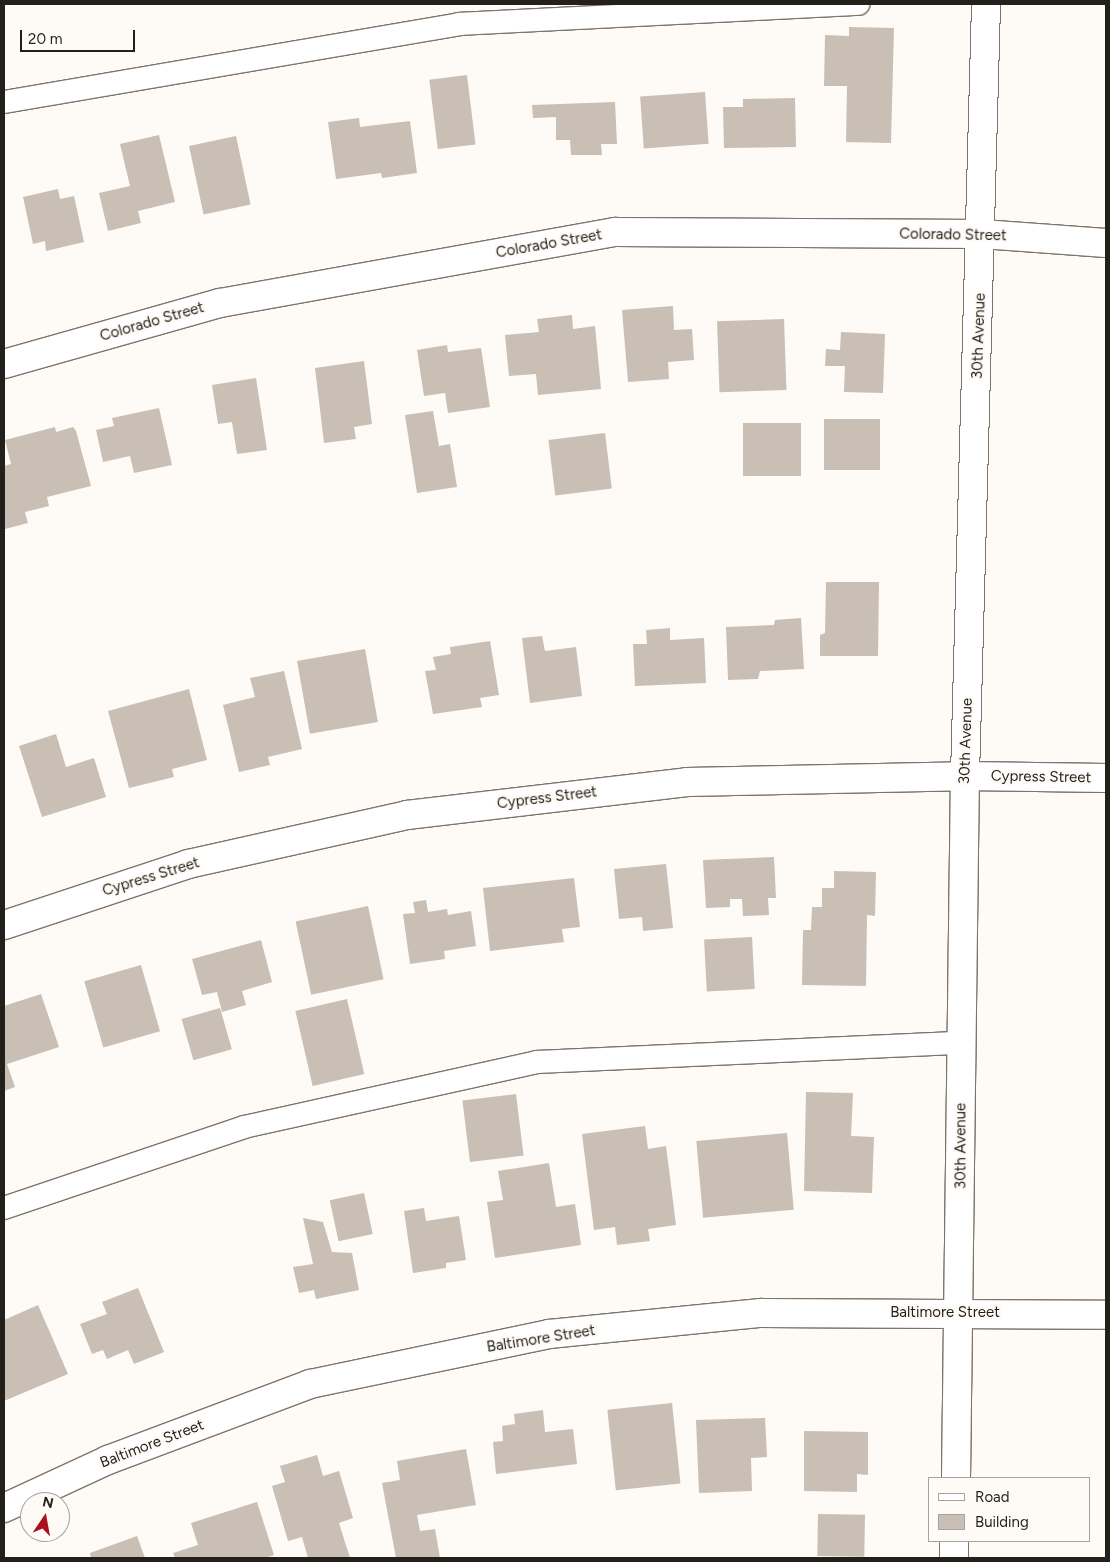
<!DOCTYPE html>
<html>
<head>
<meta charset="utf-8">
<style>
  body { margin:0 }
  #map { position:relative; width:1110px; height:1562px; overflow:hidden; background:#fefaf5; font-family:Figtree,sans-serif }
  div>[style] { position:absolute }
  .building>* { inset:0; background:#c9bfb4; transform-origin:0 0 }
  .roads { filter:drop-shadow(1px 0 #7e746b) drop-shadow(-1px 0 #7e746b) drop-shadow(0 1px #7e746b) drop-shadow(0 -1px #7e746b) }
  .service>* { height:22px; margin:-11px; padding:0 11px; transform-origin:11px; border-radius:11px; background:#fff }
  .minor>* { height:28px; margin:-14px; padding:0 14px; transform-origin:14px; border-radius:14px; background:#fff }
  .tertiary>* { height:28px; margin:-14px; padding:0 14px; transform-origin:14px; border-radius:14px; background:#fff }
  span { translate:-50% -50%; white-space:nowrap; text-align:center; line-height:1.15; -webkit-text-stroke:4.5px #fefaf5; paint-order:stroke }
  .street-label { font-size:15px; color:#231f1b }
  .frame { position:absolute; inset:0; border:5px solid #231f1b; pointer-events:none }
  .legend { position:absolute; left:928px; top:1477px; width:162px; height:65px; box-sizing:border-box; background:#fefaf5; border:1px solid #a6a29e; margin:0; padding:6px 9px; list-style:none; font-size:15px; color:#231f1b }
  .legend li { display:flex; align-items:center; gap:10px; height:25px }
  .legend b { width:25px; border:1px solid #a6a29e }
  .north { position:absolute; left:20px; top:1492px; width:50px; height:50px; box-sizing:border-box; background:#fefaf5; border:1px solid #a6a29e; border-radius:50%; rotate:12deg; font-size:14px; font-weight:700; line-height:20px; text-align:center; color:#231f1b }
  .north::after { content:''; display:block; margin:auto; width:18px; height:22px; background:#a8121c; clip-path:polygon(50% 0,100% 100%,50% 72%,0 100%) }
  .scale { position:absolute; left:20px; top:30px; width:115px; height:22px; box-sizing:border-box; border:2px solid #231f1b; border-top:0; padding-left:6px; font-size:15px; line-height:18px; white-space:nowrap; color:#231f1b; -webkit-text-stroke:4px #fefaf5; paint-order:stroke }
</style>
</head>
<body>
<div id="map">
  <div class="building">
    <i style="clip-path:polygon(849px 27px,894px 28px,891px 143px,846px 142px,847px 86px,824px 86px,825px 35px,849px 36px)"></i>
    <i style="left:467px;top:75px;width:70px;height:38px;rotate:83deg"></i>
    <i style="left:705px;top:92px;width:52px;height:65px;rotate:86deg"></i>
    <i style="clip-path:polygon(795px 98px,796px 147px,724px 148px,723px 107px,743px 107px,743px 99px)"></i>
    <i style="clip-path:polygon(615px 102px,617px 144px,601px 144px,602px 155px,571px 155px,570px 140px,556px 140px,556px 117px,533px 118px,532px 105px)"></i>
    <i style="clip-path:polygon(359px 118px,360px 127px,410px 121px,417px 173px,382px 178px,381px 173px,336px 179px,328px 122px)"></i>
    <i style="clip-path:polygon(159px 135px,175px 202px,138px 211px,141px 223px,108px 231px,99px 193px,130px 186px,120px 144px)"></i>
    <i style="left:236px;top:136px;width:70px;height:48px;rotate:78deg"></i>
    <i style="clip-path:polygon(58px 189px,60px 199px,74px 196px,84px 242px,46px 251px,45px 241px,33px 244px,23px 197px)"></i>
    <i style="clip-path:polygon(673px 306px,674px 330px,692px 329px,694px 360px,668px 362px,669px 379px,628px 382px,622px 310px)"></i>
    <i style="clip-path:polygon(572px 315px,573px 329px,595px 326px,601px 389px,538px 395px,536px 374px,509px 376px,505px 335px,539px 332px,537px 319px)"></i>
    <i style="left:784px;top:319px;width:71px;height:67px;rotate:88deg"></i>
    <i style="clip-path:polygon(841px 332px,885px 334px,883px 393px,844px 392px,845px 366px,825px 366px,826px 349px,840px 350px)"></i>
    <i style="clip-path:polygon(447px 345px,448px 352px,481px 348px,490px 407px,448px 413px,445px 393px,424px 396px,417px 350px)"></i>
    <i style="clip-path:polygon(364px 361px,372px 424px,354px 427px,356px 439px,324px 443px,315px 368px)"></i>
    <i style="clip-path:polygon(256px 378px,267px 450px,237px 454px,232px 422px,218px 424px,212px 385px)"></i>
    <i style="clip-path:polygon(159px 408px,172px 465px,134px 473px,130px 456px,103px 462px,96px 430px,114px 426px,112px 418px)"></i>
    <i style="clip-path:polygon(433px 411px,439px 446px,450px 444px,457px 487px,417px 493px,405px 415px)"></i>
    <i style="left:824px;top:419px;width:56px;height:51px"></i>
    <i style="left:743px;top:423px;width:58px;height:53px"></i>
    <i style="clip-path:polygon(55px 427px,56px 432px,73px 427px,76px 431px,91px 486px,47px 497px,49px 506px,25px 512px,28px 523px,5px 529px,4px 466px,11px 464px,5px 440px)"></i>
    <i style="left:605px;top:433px;width:56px;height:57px;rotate:83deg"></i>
    <i style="clip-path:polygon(826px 582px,879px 582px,878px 656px,820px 656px,820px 635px,825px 633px)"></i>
    <i style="clip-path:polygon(801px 618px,804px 669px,760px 671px,758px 679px,728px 680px,726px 627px,774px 625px,775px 620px)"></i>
    <i style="clip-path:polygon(670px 628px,670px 640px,704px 638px,706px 683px,635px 686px,633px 644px,647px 644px,646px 630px)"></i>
    <i style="clip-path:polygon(542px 636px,545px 651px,576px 647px,582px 696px,530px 703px,522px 638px)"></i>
    <i style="clip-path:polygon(490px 641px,499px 695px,480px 698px,482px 707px,433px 714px,425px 671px,436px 670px,433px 657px,451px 654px,450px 647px)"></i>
    <i style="left:365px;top:649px;width:74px;height:69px;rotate:80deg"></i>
    <i style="clip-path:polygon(284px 671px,302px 749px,268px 757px,270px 765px,239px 772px,223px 705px,255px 697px,250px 678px)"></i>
    <i style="clip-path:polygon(189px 689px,207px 760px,172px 769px,174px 777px,129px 788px,108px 711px)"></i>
    <i style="clip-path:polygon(56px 734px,66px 767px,94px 758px,106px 797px,42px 817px,19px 746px)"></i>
    <i style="clip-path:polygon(774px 857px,776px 898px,768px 898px,769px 915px,743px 916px,742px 899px,730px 899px,730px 907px,706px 908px,703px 860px)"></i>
    <i style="clip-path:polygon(666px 864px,673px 928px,643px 931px,642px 917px,619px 919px,614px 869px)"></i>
    <i style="clip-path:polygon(834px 871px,876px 872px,875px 916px,867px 915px,866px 986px,802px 985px,803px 930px,811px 930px,812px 907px,822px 907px,822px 888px,834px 888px)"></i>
    <i style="clip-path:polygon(574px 878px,580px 927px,562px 929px,564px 942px,490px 951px,483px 888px)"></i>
    <i style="clip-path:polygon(426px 900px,428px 912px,447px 909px,448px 915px,471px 911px,476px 946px,444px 951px,445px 959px,410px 964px,403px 914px,415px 913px,413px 902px)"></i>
    <i style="left:368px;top:906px;width:75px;height:74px;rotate:78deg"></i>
    <i style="left:752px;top:937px;width:52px;height:48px;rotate:87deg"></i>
    <i style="clip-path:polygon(261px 940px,272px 982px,242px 991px,246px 1005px,222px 1012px,217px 992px,202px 995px,192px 959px)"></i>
    <i style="left:141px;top:965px;width:69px;height:59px;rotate:74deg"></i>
    <i style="clip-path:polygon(41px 994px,59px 1047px,7px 1064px,15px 1087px,4px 1091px,4px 1006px)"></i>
    <i style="left:347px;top:999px;width:77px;height:53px;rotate:77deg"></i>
    <i style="left:220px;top:1008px;width:43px;height:40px;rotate:74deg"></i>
    <i style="clip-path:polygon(806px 1092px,853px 1093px,851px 1136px,874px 1137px,872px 1193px,804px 1191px)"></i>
    <i style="left:516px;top:1094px;width:62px;height:54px;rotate:83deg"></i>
    <i style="clip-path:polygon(645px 1126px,648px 1149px,666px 1146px,676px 1225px,648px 1229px,650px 1241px,617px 1245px,615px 1227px,594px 1230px,582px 1134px)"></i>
    <i style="left:787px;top:1133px;width:77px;height:91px;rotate:85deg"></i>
    <i style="clip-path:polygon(549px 1163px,556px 1207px,575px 1204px,581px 1245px,495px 1258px,487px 1202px,503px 1200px,498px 1171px)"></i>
    <i style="left:364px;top:1193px;width:42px;height:35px;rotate:78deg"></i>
    <i style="clip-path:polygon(424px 1208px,426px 1221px,459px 1216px,466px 1260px,446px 1263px,446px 1268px,413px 1273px,404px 1211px)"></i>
    <i style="clip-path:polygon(303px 1218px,323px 1222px,332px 1252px,352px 1253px,359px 1290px,316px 1299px,314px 1290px,299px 1293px,293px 1267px,313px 1264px)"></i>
    <i style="clip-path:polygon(138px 1288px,164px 1352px,134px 1364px,128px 1350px,107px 1359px,103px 1350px,92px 1354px,80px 1324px,107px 1314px,102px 1302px)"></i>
    <i style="clip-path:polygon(38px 1305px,68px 1374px,4px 1401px,4px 1320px)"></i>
    <i style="left:672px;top:1403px;width:81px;height:65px;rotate:84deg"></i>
    <i style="clip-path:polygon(543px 1410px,545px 1432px,573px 1429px,577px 1464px,496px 1474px,493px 1442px,503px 1441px,502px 1426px,515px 1424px,514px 1414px)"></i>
    <i style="clip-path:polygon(765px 1418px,767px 1457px,751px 1458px,752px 1491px,699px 1493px,696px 1420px)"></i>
    <i style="clip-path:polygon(804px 1431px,868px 1432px,868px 1475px,857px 1474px,857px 1492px,804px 1491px)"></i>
    <i style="clip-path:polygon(466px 1449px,476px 1505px,417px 1515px,420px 1531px,435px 1529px,440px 1558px,396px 1558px,382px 1483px,400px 1480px,397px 1461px)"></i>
    <i style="clip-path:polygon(317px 1455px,323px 1476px,339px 1471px,353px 1518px,339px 1523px,350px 1558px,308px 1558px,302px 1537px,288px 1541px,272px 1486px,285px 1482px,280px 1466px)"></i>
    <i style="clip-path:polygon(257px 1502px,274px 1555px,265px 1558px,175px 1558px,173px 1553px,198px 1545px,191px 1523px)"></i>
    <i style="left:818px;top:1514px;width:47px;height:42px;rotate:1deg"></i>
    <i style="clip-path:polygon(137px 1536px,145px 1558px,91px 1558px,90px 1553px)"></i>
  </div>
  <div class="roads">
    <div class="service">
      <i style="left:4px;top:102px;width:462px;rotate:-9.7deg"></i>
      <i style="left:459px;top:24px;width:400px;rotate:-2.9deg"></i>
      <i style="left:4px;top:1208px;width:253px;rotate:-18.6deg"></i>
      <i style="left:244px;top:1127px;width:300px;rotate:-12.5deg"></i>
      <i style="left:537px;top:1062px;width:424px;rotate:-2.6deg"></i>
    </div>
    <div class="minor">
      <i style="left:4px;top:364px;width:224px;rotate:-15.8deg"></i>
      <i style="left:220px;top:303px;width:401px;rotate:-10.2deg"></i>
      <i style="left:615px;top:232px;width:367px;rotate:0.3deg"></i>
      <i style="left:982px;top:234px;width:124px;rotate:4.2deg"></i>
      <i style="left:4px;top:925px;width:194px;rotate:-18.3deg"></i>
      <i style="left:188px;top:864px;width:224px;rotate:-12.6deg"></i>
      <i style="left:407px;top:815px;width:282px;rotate:-6.7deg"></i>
      <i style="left:687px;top:782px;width:278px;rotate:-1.2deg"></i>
      <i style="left:965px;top:776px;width:141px;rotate:0.8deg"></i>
      <i style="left:4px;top:1508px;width:115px;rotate:-24.8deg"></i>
      <i style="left:108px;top:1460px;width:216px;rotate:-20.6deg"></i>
      <i style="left:310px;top:1384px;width:244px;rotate:-11.8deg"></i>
      <i style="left:549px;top:1334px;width:213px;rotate:-5.7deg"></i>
      <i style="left:761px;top:1313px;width:345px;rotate:0.3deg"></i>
    </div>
    <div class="tertiary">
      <i style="left:956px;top:1478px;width:702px;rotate:-89.27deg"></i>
      <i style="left:965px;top:776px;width:772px;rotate:-88.44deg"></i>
      <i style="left:954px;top:1558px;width:17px;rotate:-90deg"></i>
    </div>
  </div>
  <div class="street-label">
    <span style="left:953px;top:235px;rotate:1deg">Colorado Street</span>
    <span style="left:549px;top:244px;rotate:-10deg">Colorado Street</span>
    <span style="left:152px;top:322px;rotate:-16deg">Colorado Street</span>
    <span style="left:979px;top:336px;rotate:-88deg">30th Avenue</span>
    <span style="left:966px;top:741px;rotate:-88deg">30th Avenue</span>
    <span style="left:1041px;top:777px;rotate:1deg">Cypress Street</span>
    <span style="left:547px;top:798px;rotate:-7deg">Cypress Street</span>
    <span style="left:151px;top:877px;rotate:-17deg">Cypress Street</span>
    <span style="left:961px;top:1146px;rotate:-90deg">30th Avenue</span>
    <span style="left:945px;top:1313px">Baltimore Street</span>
    <span style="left:541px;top:1339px;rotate:-9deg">Baltimore Street</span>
    <span style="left:152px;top:1444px;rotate:-21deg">Baltimore Street</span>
  </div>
  <div class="frame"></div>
  <ul class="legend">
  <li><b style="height:6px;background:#fff"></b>Road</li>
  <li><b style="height:14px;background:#c9bfb4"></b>Building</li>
  </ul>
  <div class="north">N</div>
  <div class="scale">20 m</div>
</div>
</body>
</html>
